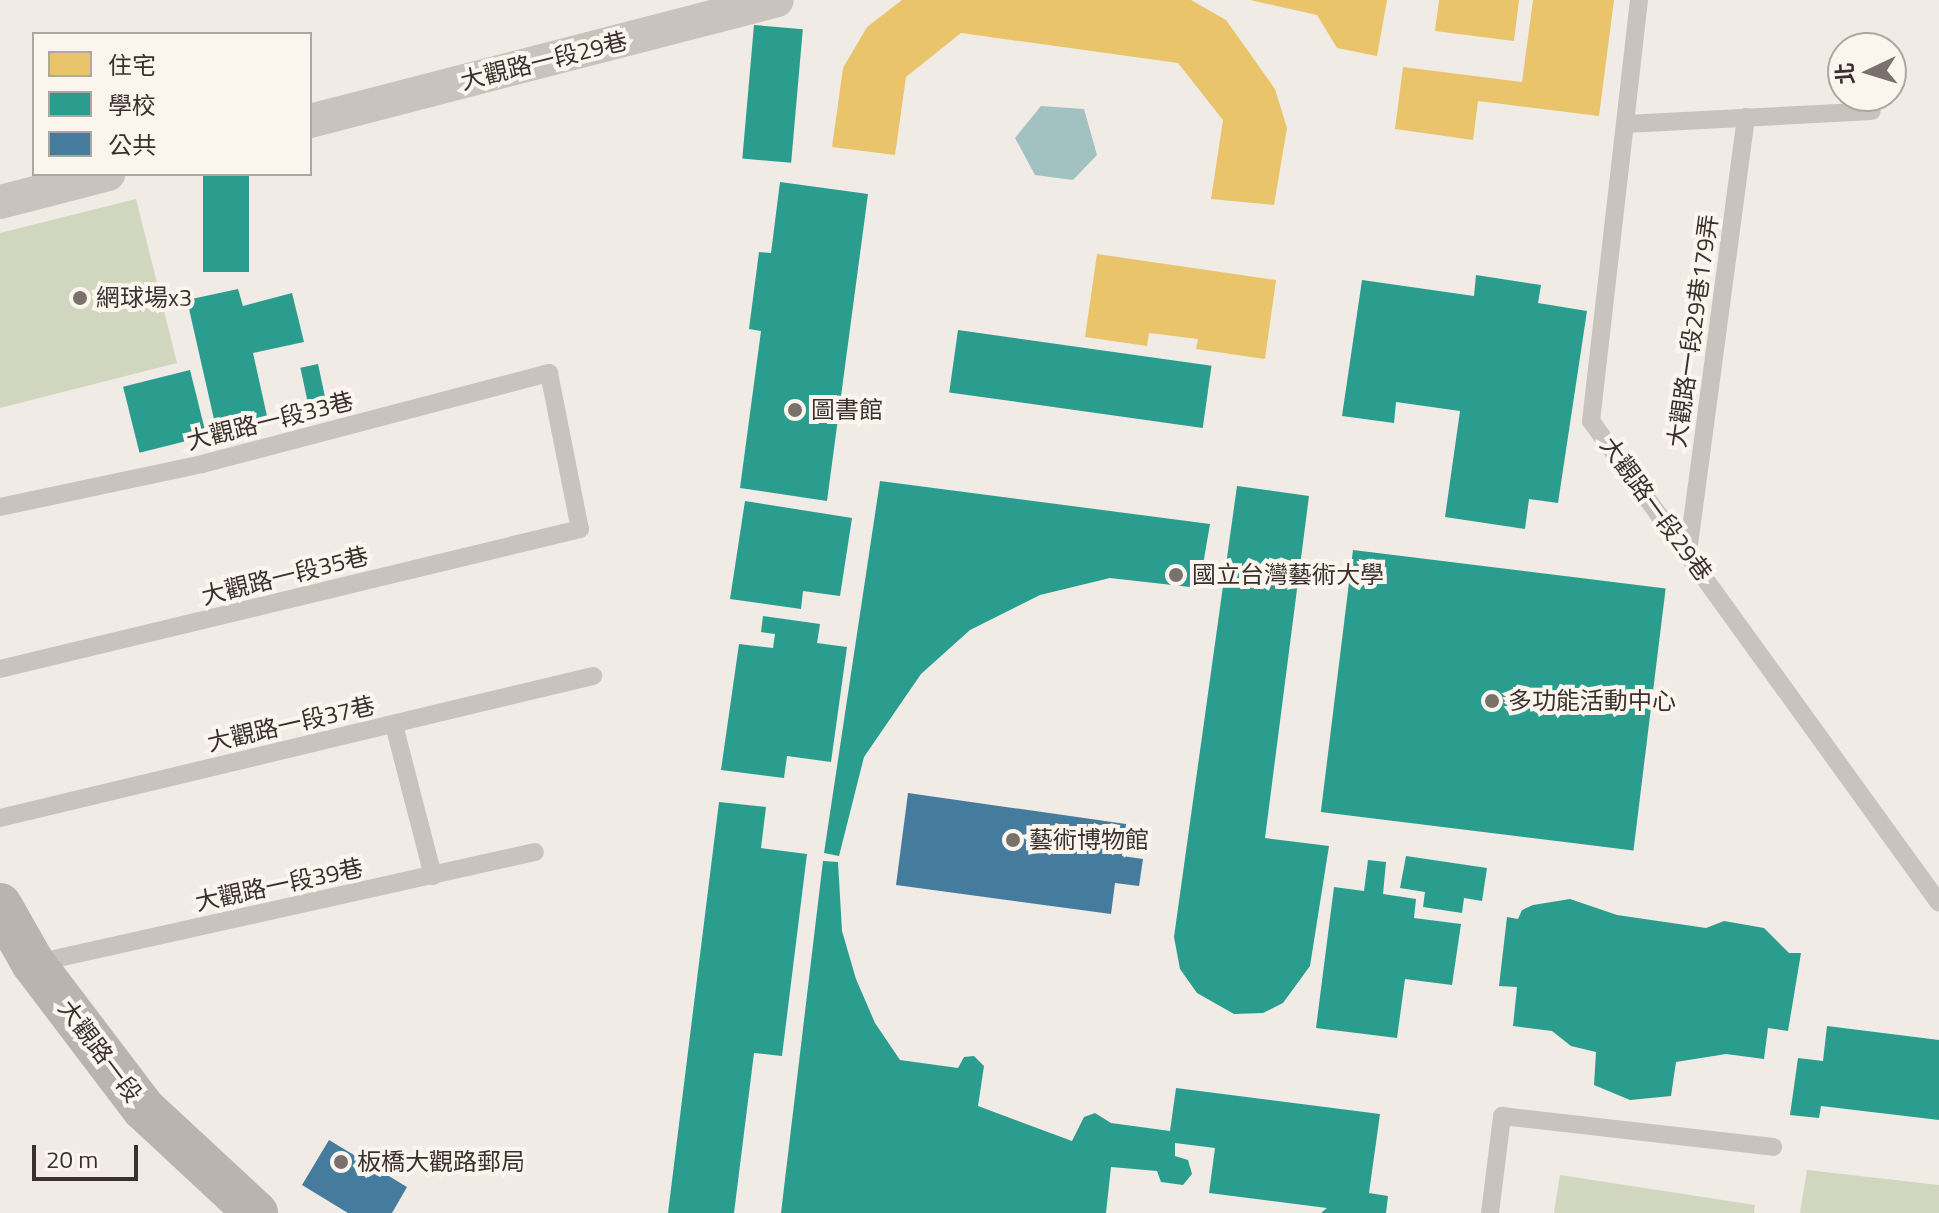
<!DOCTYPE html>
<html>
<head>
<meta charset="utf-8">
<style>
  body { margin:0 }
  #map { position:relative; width:1939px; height:1213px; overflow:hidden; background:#f0ebe5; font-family:"Titillium Web","Noto Sans TC",sans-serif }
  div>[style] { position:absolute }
  .green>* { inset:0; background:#d1d6bf }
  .water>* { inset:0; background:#a1c2c1 }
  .homes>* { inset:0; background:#e9c46a }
  .schools>* { inset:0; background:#2a9d8f; transform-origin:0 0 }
  .public>* { inset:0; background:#457b9d }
  .service>* { height:18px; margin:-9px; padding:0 9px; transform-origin:9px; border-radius:9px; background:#c9c3be }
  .minor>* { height:34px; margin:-17px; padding:0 17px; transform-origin:17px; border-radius:17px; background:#c9c3be }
  .secondary>* { height:44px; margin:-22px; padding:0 22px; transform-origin:22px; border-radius:22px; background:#bab3ae }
  .dots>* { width:22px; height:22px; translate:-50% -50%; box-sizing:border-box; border:4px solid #fbf5ee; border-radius:50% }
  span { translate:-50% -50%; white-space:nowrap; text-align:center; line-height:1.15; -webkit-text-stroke:8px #fbf5ee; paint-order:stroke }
  .street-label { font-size:24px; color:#3b302b }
  .poi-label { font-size:24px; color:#3b302b }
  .left { translate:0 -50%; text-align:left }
  .legend { position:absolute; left:32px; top:32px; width:280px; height:144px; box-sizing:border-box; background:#fbf5ee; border:2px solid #aea6a0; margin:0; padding:10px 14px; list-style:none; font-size:24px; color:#3b302b }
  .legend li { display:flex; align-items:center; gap:16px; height:40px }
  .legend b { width:40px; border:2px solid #aea6a0 }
  .north { position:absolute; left:1827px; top:32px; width:80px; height:80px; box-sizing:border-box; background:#fbf5ee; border:2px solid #aea6a0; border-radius:50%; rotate:266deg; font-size:22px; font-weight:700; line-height:32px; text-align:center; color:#3b302b }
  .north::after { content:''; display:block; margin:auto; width:28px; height:36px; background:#7a716c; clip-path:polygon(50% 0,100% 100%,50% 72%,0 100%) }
  .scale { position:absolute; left:32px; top:1145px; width:106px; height:36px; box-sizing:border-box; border:4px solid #3b302b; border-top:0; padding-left:10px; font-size:24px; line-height:28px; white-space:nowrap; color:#3b302b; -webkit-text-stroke:6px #fbf5ee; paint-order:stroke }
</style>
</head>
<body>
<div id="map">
  <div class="green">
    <i style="clip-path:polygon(136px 199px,177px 363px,0 408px,0 233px)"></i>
    <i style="clip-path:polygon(1807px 1170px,1939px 1185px,1939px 1213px,1800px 1213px)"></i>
    <i style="clip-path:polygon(1560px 1175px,1755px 1205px,1754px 1213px,1554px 1213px)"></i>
  </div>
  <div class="water">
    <i style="clip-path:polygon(1041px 106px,1084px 109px,1097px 155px,1073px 180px,1035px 175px,1015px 138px)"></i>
  </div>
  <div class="homes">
    <i style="clip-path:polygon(902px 0,1191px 0,1226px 20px,1275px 89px,1287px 128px,1274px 205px,1211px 199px,1223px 120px,1178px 63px,961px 33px,906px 77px,895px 155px,832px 147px,843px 68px,867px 27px)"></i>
    <i style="clip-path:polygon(1250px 0,1387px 0,1377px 56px,1337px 48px,1317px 15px)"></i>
    <i style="clip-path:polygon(1439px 0,1519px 0,1514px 41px,1435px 31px)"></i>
    <i style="clip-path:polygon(1533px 0,1614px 0,1599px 116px,1478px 101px,1473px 140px,1395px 129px,1403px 67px,1522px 82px)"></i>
    <i style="clip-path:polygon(1097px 254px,1276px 280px,1265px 359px,1196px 349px,1198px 339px,1149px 333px,1147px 346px,1085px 337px)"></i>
  </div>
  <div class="schools">
    <i style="left:754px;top:25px;width:49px;height:134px;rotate:5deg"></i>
    <i style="left:203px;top:174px;width:46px;height:98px"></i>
    <i style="clip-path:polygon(780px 182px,868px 194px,827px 501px,740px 488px,761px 331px,749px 329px,759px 252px,771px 253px)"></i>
    <i style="clip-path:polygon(1476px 275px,1541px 285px,1538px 303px,1587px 311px,1558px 503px,1529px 499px,1525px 529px,1445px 517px,1460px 411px,1396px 402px,1394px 423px,1342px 416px,1362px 280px,1474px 296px)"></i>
    <i style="clip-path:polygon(238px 289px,243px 306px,292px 293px,304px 342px,253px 353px,269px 425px,218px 437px,187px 300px)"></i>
    <i style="left:958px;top:330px;width:256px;height:63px;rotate:8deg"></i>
    <i style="left:318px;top:364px;width:48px;height:18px;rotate:78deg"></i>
    <i style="left:190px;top:370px;width:68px;height:69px;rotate:76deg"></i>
    <i style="clip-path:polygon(880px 481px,1210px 524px,1199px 588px,1110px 578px,1040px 595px,970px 630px,921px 674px,864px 757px,839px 856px,824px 853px)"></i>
    <i style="clip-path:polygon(1237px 486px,1309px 496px,1265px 838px,1329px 846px,1310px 966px,1283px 1003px,1263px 1013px,1234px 1014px,1197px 993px,1180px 969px,1174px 937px)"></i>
    <i style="clip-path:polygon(745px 501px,852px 518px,840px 596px,803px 591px,801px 609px,730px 599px)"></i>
    <i style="left:1353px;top:550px;width:315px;height:264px;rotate:7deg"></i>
    <i style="clip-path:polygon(763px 616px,820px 624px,817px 643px,847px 647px,831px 762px,787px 756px,784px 778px,721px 770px,739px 644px,773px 648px,775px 634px,761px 632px)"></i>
    <i style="clip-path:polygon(719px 802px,766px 807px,761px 848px,807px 854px,782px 1056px,754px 1053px,734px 1213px,668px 1213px)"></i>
    <i style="clip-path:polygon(1406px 856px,1487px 868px,1482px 901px,1464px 898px,1462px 913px,1423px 907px,1425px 892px,1400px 888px)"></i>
    <i style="clip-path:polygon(1368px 860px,1386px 862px,1383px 894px,1416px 899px,1414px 918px,1461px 924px,1452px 985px,1405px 979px,1397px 1038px,1316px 1028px,1334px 887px,1364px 891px)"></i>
    <i style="clip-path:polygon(823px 861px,838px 862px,842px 931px,856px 979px,875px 1023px,900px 1060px,958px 1068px,964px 1057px,974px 1056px,984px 1066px,978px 1106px,1072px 1141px,1084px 1117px,1095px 1113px,1111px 1123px,1170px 1131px,1176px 1088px,1380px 1114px,1369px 1193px,1388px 1196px,1386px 1213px,1321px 1213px,1327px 1208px,1209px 1193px,1215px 1148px,1175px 1143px,1175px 1156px,1188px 1160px,1192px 1174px,1183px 1185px,1161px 1182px,1157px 1171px,1111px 1167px,1106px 1213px,781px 1213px)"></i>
    <i style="clip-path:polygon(1570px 899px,1617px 915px,1706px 928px,1724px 921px,1764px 928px,1789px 953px,1801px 953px,1788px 1031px,1768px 1028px,1764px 1059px,1726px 1054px,1676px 1062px,1671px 1096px,1630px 1100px,1594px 1085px,1596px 1052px,1571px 1046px,1552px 1031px,1513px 1026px,1517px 987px,1499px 986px,1507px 917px,1518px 919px,1522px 910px,1533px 905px)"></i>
    <i style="clip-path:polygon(1827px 1026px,1939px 1040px,1939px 1120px,1821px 1106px,1819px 1118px,1790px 1115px,1798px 1058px,1823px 1061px)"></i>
  </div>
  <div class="public">
    <i style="clip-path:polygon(908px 793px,1126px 824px,1122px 856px,1143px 859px,1139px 886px,1115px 883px,1111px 914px,896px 885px)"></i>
    <i style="clip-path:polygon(329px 1140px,407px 1187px,392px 1213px,348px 1213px,302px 1185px)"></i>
  </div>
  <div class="service">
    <i style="left:1639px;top:0;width:424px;rotate:96.5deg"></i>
    <i style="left:1591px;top:421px;width:594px;rotate:54.17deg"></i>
    <i style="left:1626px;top:124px;width:246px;rotate:-3deg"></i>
    <i style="left:0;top:507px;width:207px;rotate:-12deg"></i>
    <i style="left:202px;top:464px;width:359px;rotate:-14.7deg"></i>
    <i style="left:549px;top:373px;width:159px;rotate:78.8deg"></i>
    <i style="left:580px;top:529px;width:597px;rotate:166.43deg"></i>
    <i style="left:1688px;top:552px;width:439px;rotate:-82.4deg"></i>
    <i style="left:394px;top:725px;width:156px;rotate:75.5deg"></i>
    <i style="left:0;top:818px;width:610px;rotate:-13.47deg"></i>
    <i style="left:36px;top:963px;width:511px;rotate:-12.54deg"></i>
    <i style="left:1490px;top:1213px;width:98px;rotate:-82.9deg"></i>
    <i style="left:1502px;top:1116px;width:273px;rotate:6.5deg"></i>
  </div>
  <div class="minor">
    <i style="left:310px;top:121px;width:482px;rotate:-14.5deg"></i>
    <i style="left:0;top:202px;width:112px;rotate:-14.5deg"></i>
  </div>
  <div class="secondary">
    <i style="left:0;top:905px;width:67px;rotate:60.4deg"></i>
    <i style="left:33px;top:963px;width:183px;rotate:52.8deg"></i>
    <i style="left:144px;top:1109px;width:153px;rotate:42.9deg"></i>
  </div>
  <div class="dots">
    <i style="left:80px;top:298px;background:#7a716c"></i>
    <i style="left:795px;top:410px;background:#7a716c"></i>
    <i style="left:1176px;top:575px;background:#7a716c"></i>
    <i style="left:1492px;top:701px;background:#7a716c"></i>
    <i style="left:1013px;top:840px;background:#7a716c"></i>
    <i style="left:341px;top:1162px;background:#7a716c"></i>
  </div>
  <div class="street-label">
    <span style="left:544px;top:61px;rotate:-14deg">大觀路一段29巷</span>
    <span style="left:1693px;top:331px;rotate:-82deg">大觀路一段29巷179弄</span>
    <span style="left:270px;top:421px;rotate:-14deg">大觀路一段33巷</span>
    <span style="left:1656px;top:509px;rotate:54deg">大觀路一段29巷</span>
    <span style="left:285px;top:576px;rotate:-14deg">大觀路一段35巷</span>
    <span style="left:291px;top:724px;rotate:-13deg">大觀路一段37巷</span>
    <span style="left:279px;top:885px;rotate:-12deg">大觀路一段39巷</span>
    <span style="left:100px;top:1051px;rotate:53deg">大觀路一段</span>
  </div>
  <div class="poi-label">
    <span class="left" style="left:96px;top:298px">網球場x3</span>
    <span class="left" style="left:811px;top:410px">圖書館</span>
    <span class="left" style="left:1192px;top:575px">國立台灣藝術大學</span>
    <span class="left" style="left:1508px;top:701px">多功能活動中心</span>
    <span class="left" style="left:1029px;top:840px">藝術博物館</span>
    <span class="left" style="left:357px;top:1162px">板橋大觀路郵局</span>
  </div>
  <ul class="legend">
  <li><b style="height:22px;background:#e9c46a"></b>住宅</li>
  <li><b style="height:22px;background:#2a9d8f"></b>學校</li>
  <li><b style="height:22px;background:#457b9d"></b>公共</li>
  </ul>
  <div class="north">北</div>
  <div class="scale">20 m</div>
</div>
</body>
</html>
